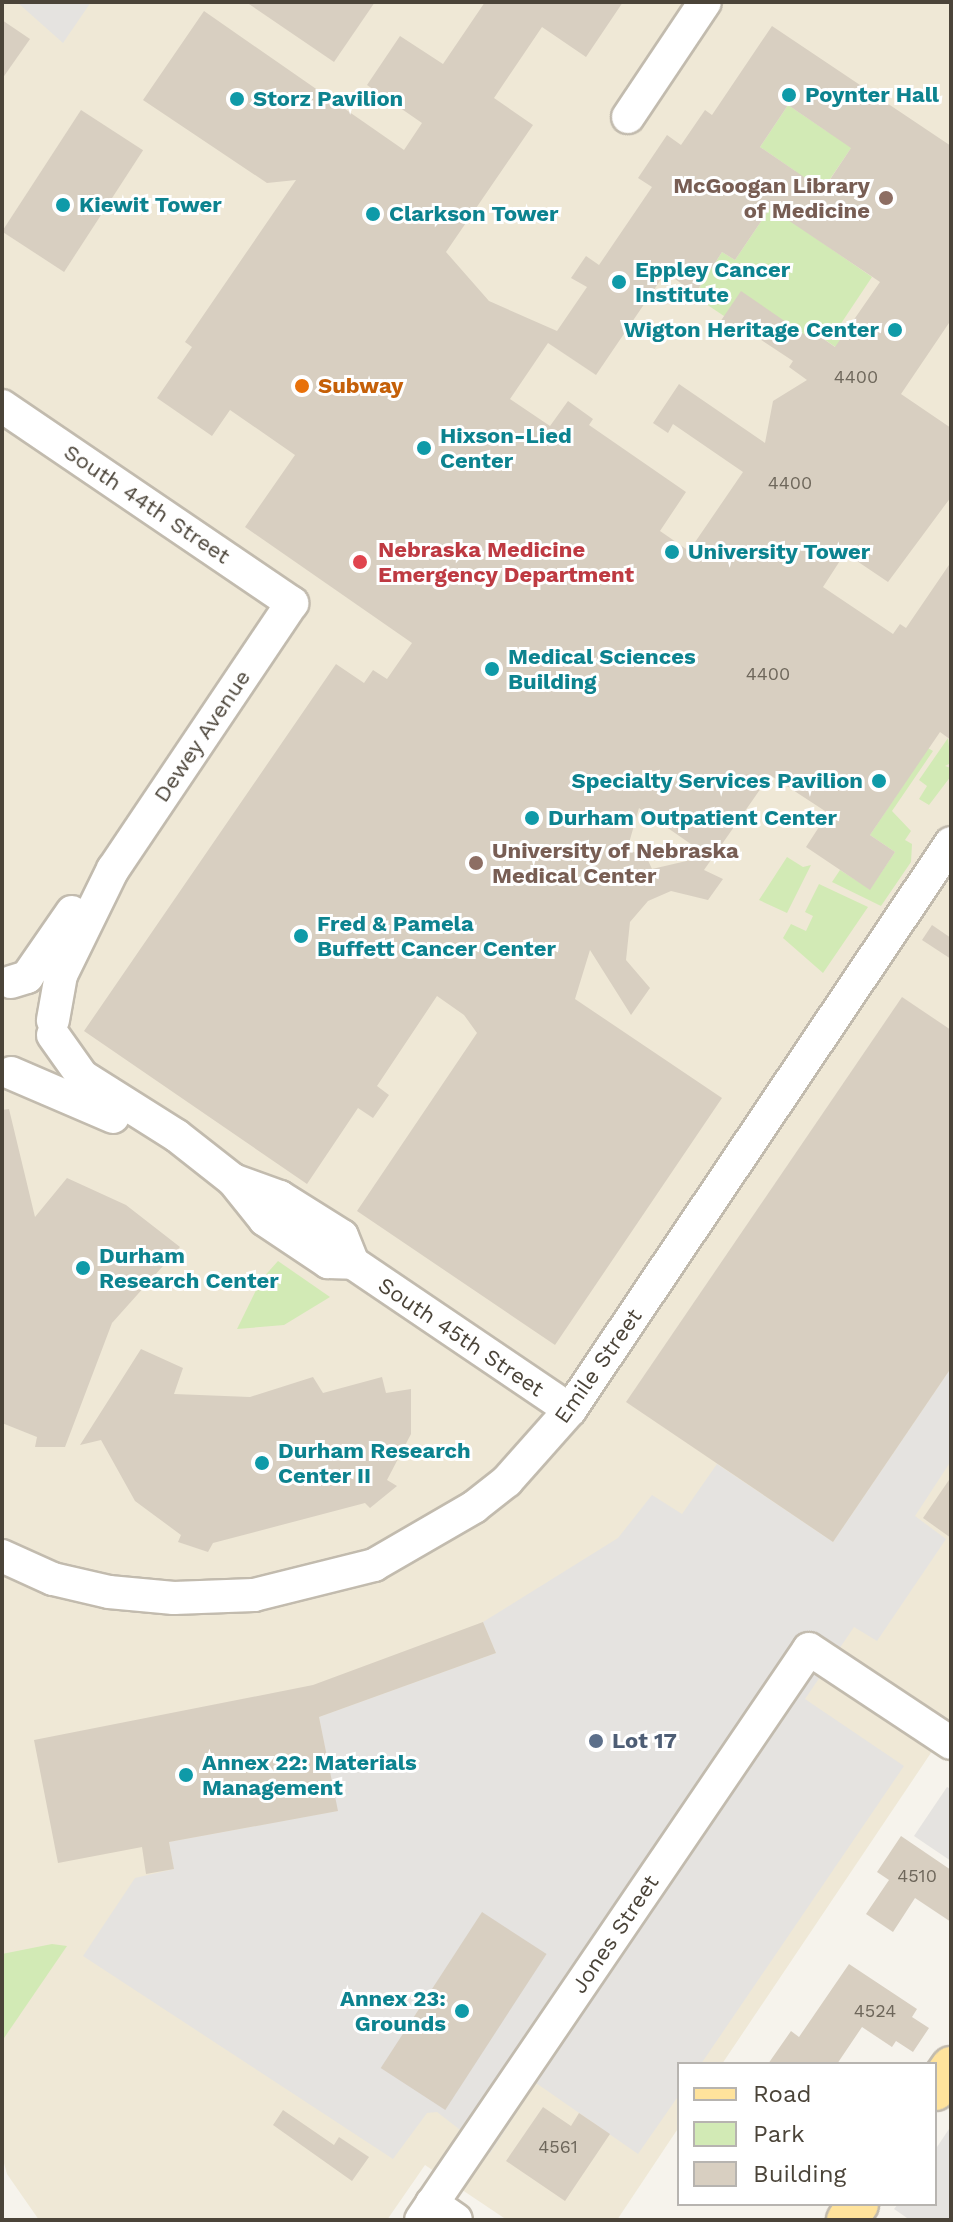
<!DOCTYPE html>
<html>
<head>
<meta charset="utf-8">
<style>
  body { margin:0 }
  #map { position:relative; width:953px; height:2222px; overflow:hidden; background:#f6f3ec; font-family:"Work Sans",sans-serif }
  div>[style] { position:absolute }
  .education>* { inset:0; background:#efe8d6 }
  .green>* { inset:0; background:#d2eab5 }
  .parking>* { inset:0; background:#e5e3e0 }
  .building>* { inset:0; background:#d8cfc1; transform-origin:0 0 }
  .roads { filter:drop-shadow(2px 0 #c2bbae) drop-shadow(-2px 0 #c2bbae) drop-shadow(0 2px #c2bbae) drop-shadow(0 -2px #c2bbae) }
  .minor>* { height:32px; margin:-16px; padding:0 16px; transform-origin:16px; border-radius:16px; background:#fff }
  .major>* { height:40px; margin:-20px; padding:0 20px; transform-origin:20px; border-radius:20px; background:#ffe39c }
  .dots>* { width:22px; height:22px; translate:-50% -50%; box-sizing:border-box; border:4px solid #fff; border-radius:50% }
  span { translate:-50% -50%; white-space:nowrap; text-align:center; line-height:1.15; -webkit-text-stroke:6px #fff; paint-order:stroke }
  .number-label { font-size:18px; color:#6e675b }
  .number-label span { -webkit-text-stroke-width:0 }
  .culture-label { font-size:22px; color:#0d838f; font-weight:700 }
  .left { translate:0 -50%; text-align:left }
  .right { translate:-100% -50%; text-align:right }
  .education-label { font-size:22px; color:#785e54; font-weight:700 }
  .food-label { font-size:22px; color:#c56008; font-weight:700 }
  .street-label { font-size:22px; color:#4b4439 }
  .health-label { font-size:22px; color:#be3a42; font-weight:700 }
  .service-label { font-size:22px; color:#4e5e75; font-weight:700 }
  .frame { position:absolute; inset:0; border:4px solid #4b4439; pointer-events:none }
  .legend { position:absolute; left:677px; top:2062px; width:260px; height:144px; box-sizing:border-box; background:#fff; border:2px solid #b7b4b0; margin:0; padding:10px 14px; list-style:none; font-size:24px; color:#4b4439 }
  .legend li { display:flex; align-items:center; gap:16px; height:40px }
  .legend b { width:40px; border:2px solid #b7b4b0 }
</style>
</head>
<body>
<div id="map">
  <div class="education">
    <i style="clip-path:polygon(2px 2px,951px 2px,951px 1723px,722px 2064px,679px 2064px,679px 2127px,617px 2220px,507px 2220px,425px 2165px,387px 2220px,39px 2220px,7px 2174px,2px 2156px)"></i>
  </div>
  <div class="green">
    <i style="clip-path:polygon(788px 105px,828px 132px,862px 132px,798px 226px,872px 277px,838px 328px,850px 336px,840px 350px,812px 331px,808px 337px,724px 316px,694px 296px,722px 252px,735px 260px,795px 171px,760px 147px)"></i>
    <i style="clip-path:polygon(948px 738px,951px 763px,945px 766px,951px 768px,951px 776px,929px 805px,919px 799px,927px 786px,919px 780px)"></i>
    <i style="clip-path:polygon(928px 748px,933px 751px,892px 811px,911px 831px,905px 840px,912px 844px,911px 862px,881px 906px,832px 882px,840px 870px,870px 889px,895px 852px,870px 835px)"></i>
    <i style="clip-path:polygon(787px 857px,803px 867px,811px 865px,787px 913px,759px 900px)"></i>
    <i style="clip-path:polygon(819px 884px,868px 907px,823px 973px,783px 938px,791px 924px,806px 931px,813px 916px,805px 912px)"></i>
    <i style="clip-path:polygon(278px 1261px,330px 1297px,284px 1325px,237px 1329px,261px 1280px)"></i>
    <i style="clip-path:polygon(52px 1944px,67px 1946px,2px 2041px,2px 1954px)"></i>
  </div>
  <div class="parking">
    <i style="clip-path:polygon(91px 2px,63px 43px,18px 3px,18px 2px)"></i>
    <i style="clip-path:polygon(951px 1368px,951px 1461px,915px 1516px,946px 1539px,877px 1641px,854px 1627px,805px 1699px,904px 1766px,701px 2064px,679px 2064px,679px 2095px,638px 2154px,536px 2083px,490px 2153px,437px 2112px,427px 2113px,393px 2159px,83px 1956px,135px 1878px,174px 1869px,169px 1842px,337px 1811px,319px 1717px,496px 1653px,483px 1622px,618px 1538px,652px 1495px,682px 1514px,717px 1464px,833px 1542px)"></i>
    <i style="clip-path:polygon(947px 1787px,951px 1789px,951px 1861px,914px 1836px)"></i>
    <i style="clip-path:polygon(951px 2126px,951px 2220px,910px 2220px,894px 2209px,898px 2204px,935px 2204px,935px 2150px)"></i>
  </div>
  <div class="building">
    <i style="clip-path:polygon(246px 2px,375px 2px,334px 62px)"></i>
    <i style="clip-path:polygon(evenodd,485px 2px,623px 2px,586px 57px,542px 27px,494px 98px,533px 125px,446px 252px,489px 301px,557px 331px,587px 287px,571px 278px,586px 256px,599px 265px,652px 187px,638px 178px,667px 135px,681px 145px,705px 110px,712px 115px,772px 26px,951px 146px,951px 320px,901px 394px,951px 428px,951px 497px,888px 582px,845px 553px,823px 587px,893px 634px,900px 624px,906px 628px,951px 562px,951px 740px,940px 732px,870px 835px,895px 852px,870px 890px,806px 847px,828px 813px,770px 775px,704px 870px,723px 879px,708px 900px,671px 891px,648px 901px,630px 922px,626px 960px,650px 988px,631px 1015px,590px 950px,575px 999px,722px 1098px,555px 1345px,357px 1211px,477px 1033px,464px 1015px,437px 996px,377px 1086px,389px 1095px,373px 1118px,358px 1108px,307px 1184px,84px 1031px,336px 664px,364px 683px,373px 670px,387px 679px,412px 643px,245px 527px,295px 455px,230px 410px,212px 436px,157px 398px,192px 347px,185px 342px,296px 180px,267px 183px,143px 100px,204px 11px,404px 150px,422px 123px,367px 85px,400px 36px,443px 64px,485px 2px,788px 105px,851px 148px,823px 190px,760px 147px,788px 105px,485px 2px,770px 208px,880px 282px,835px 347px,812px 331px,808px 337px,741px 291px,718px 325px,733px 336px,740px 326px,793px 361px,789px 367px,807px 380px,773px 401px,765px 443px,679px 384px,653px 423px,668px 433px,673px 424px,743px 472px,689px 551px,660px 531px,686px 492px,589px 425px,593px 419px,568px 401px,550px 426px,510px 399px,548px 343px,596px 375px,666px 272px,695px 294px,722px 252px,735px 260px,770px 208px,485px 2px,639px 808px,708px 856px,652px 869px,646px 856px,627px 850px,639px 808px)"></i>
    <i style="clip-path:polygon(2px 20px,30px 39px,2px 79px)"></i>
    <i style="left:81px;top:110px;width:74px;height:145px;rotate:33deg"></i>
    <i style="clip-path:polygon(932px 925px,951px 938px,951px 959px,922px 940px)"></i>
    <i style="clip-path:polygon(902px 997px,951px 1030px,951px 1368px,833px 1542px,626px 1402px)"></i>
    <i style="clip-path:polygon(9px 1109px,35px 1217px,67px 1178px,126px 1205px,180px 1247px,112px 1323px,65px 1447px,35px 1447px,37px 1437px,2px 1423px,2px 1110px)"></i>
    <i style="clip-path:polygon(141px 1349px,183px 1368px,174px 1394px,250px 1397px,313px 1377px,323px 1393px,382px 1377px,386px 1393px,411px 1389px,411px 1434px,387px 1480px,397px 1486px,370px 1508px,365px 1503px,213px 1543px,208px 1552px,178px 1542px,181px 1535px,135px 1501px,101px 1440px,80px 1445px)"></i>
    <i style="clip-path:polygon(951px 1477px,951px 1538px,923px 1518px)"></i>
    <i style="clip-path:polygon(483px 1622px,496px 1653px,319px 1717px,338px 1811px,169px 1842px,174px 1869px,146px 1874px,142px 1847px,58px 1863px,34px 1740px,313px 1685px)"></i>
    <i style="clip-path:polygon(901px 1836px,951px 1870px,951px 1922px,915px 1898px,893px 1932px,866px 1914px,889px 1880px,877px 1872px)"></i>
    <i style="left:482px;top:1912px;width:77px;height:186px;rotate:33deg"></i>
    <i style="clip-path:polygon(849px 1964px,917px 2009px,912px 2017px,929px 2028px,913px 2052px,896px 2041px,892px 2047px,862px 2027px,837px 2064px,768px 2064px,791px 2031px,799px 2037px)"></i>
    <i style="clip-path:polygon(543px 2107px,571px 2126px,579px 2113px,610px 2134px,565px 2201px,506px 2161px)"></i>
    <i style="clip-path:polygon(283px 2110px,334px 2145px,339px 2137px,369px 2157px,352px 2181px,273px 2125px)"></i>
  </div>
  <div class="roads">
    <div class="minor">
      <i style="left:628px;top:117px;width:138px;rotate:-56.2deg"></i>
      <i style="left:2px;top:406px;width:351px;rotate:34.2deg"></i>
      <i style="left:292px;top:603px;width:321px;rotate:123.9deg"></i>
      <i style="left:113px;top:869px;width:118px;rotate:116.1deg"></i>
      <i style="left:61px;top:975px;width:46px;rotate:100.1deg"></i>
      <i style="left:11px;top:982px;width:17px;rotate:-17deg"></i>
      <i style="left:27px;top:977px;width:79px;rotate:-55.3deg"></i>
      <i style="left:53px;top:1035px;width:50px;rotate:54.7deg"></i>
      <i style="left:82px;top:1076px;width:112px;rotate:32.3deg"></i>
      <i style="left:177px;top:1136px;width:71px;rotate:38.2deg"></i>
      <i style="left:233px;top:1180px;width:51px;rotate:51.3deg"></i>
      <i style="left:265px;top:1220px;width:76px;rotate:33.7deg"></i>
      <i style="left:328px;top:1262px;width:25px;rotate:2deg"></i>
      <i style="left:353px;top:1263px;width:262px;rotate:34.1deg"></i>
      <i style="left:11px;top:1073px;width:111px;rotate:23.3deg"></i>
      <i style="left:233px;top:1180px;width:50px;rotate:19.9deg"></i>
      <i style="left:280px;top:1197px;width:73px;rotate:32.2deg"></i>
      <i style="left:342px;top:1236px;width:29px;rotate:68deg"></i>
      <i style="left:2px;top:1556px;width:56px;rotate:24.3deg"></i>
      <i style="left:53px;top:1579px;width:57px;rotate:13.1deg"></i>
      <i style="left:109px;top:1592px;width:65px;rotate:5.3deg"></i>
      <i style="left:174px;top:1598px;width:80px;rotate:-2.1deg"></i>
      <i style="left:254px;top:1595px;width:124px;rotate:-14deg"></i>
      <i style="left:374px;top:1565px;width:116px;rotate:-30.1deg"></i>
      <i style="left:474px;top:1507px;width:42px;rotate:-38.2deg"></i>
      <i style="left:507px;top:1481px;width:95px;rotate:-48.4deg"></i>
      <i style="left:570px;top:1410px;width:683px;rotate:-56.1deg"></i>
      <i style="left:432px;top:2203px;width:29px;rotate:35deg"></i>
      <i style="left:421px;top:2220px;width:690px;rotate:-55.8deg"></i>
      <i style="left:809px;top:1649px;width:170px;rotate:33.5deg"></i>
    </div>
    <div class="major">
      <i style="left:935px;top:2090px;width:28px;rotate:-55deg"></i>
      <i style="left:847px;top:2220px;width:19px;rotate:-55deg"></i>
    </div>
  </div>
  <div class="dots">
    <i style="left:789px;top:95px;background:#0f9aa8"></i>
    <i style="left:237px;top:99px;background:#0f9aa8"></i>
    <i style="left:886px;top:198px;background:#8d6e63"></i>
    <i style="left:63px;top:205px;background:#0f9aa8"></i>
    <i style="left:373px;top:214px;background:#0f9aa8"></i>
    <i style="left:619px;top:282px;background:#0f9aa8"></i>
    <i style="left:895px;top:330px;background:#0f9aa8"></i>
    <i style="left:302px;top:386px;background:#e8710a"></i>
    <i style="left:424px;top:448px;background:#0f9aa8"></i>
    <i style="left:672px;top:552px;background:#0f9aa8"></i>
    <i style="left:360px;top:562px;background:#e0444e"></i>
    <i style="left:492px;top:669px;background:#0f9aa8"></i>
    <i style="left:879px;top:781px;background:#0f9aa8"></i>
    <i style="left:532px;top:818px;background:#0f9aa8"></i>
    <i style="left:476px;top:863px;background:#8d6e63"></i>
    <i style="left:301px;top:936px;background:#0f9aa8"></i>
    <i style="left:83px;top:1268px;background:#0f9aa8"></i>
    <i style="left:262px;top:1463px;background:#0f9aa8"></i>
    <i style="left:596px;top:1741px;background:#5c6f8a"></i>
    <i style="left:186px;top:1775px;background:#0f9aa8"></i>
    <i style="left:462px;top:2011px;background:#0f9aa8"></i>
  </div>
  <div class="number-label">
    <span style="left:856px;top:377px">4400</span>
    <span style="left:790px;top:483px">4400</span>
    <span style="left:768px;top:674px">4400</span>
    <span style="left:917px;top:1876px">4510</span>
    <span style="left:875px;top:2011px">4524</span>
    <span style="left:558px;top:2147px">4561</span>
  </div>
  <div class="culture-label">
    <span class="left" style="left:805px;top:95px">Poynter Hall</span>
    <span class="left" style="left:253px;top:99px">Storz Pavilion</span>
    <span class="left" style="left:79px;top:205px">Kiewit Tower</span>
    <span class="left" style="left:389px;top:214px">Clarkson Tower</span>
    <span class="left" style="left:635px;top:282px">Eppley Cancer<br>Institute</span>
    <span class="right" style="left:879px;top:330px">Wigton Heritage Center</span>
    <span class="left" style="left:440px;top:448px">Hixson-Lied<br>Center</span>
    <span class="left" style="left:688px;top:552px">University Tower</span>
    <span class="left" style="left:508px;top:669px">Medical Sciences<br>Building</span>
    <span class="right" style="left:863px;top:781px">Specialty Services Pavilion</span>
    <span class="left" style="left:548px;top:818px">Durham Outpatient Center</span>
    <span class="left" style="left:317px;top:936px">Fred &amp; Pamela<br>Buffett Cancer Center</span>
    <span class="left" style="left:99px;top:1268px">Durham<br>Research Center</span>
    <span class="left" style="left:278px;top:1463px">Durham Research<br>Center II</span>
    <span class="left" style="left:202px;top:1775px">Annex 22: Materials<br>Management</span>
    <span class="right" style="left:446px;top:2011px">Annex 23:<br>Grounds</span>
  </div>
  <div class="education-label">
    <span class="right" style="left:870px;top:198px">McGoogan Library<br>of Medicine</span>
    <span class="left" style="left:492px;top:863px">University of Nebraska<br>Medical Center</span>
  </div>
  <div class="food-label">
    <span class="left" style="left:318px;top:386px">Subway</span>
  </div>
  <div class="street-label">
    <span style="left:147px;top:504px;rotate:34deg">South 44th Street</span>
    <span style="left:202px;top:736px;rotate:-56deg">Dewey Avenue</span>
    <span style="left:461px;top:1337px;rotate:34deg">South 45th Street</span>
    <span style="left:598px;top:1366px;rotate:-55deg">Emile Street</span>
    <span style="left:615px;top:1934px;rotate:-56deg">Jones Street</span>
  </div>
  <div class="health-label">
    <span class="left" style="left:378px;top:562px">Nebraska Medicine<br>Emergency Department</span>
  </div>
  <div class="service-label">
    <span class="left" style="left:612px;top:1741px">Lot 17</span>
  </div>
  <div class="frame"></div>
  <ul class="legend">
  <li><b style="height:10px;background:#ffe39c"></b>Road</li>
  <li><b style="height:22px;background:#d2eab5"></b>Park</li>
  <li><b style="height:22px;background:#d8cfc1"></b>Building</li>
  </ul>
</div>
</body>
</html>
